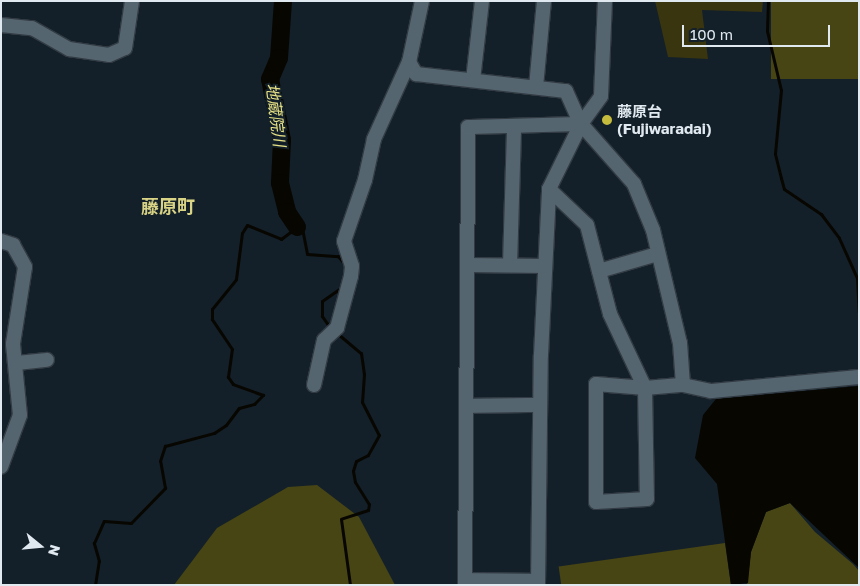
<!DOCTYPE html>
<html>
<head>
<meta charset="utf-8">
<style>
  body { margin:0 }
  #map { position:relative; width:860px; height:586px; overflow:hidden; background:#132029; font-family:"Golos Text","Noto Sans JP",sans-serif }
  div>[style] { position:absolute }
  .green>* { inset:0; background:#38350f }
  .forest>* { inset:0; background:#484514; transform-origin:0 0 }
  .water>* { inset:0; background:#080600 }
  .stream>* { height:3px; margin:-1.5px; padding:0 1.5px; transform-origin:1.5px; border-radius:1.5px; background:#080600 }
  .river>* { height:18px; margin:-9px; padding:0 9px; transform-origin:9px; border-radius:9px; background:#080600 }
  .roads { filter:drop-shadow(1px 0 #323b43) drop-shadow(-1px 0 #323b43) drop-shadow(0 1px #323b43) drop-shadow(0 -1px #323b43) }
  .minor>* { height:14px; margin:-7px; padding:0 7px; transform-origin:7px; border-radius:7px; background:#556570 }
  .dots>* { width:14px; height:14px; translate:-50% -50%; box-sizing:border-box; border:2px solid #132029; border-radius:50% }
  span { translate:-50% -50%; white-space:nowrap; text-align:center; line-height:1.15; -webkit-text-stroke:4px #132029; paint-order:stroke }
  .poi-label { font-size:15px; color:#e0e9ef; font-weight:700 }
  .left { translate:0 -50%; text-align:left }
  .water-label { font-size:16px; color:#e7e185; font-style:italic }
  .quarter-label { font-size:18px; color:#d9d485; font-weight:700 }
  .frame { position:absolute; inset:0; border:2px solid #e0e9ef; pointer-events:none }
  .north { position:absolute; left:15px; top:521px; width:50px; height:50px; -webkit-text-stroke:4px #132029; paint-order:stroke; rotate:107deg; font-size:14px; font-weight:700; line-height:20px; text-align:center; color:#e0e9ef }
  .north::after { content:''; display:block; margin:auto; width:18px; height:22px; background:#e0e9ef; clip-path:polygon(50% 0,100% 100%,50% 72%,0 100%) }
  .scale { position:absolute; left:682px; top:25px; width:148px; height:22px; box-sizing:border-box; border:2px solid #e0e9ef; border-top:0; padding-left:6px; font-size:15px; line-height:18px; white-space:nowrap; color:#e0e9ef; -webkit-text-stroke:4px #132029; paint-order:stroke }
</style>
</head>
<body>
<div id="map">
  <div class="green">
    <i style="clip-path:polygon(655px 1px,763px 1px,762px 12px,702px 10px,708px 59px,668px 57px)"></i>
  </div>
  <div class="forest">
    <i style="left:771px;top:1px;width:88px;height:78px"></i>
    <i style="clip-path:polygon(317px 485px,359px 517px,395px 585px,174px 585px,217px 528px,288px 487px)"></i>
    <i style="clip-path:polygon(790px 503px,815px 532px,853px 564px,859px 571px,859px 585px,747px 585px,751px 552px,766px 512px)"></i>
    <i style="left:725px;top:543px;width:42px;height:168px;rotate:82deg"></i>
  </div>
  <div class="water">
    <i style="clip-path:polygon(859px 386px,859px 568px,790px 503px,766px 512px,751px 552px,748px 583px,731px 585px,717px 484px,695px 458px,703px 415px,716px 399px)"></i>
  </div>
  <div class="stream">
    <i style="left:768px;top:1px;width:30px;rotate:92deg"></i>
    <i style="left:767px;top:31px;width:61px;rotate:76.7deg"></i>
    <i style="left:781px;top:90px;width:64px;rotate:95.4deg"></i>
    <i style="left:775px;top:154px;width:25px;rotate:76deg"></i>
    <i style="left:781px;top:178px;width:11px;rotate:75deg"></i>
    <i style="left:784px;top:189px;width:45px;rotate:34deg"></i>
    <i style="left:821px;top:214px;width:30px;rotate:53deg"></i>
    <i style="left:839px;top:238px;width:44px;rotate:65.8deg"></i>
    <i style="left:857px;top:278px;width:34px;rotate:87deg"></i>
    <i style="left:331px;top:329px;width:16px;rotate:-125deg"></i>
    <i style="left:322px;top:316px;width:15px;rotate:-90deg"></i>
    <i style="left:322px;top:301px;width:24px;rotate:-35deg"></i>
    <i style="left:338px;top:334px;width:30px;rotate:40deg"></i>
    <i style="left:361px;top:353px;width:21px;rotate:82deg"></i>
    <i style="left:364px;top:374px;width:28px;rotate:94deg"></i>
    <i style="left:362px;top:402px;width:37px;rotate:63deg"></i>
    <i style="left:379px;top:435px;width:23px;rotate:119deg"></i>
    <i style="left:368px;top:455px;width:13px;rotate:153deg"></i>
    <i style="left:356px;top:461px;width:10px;rotate:107deg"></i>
    <i style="left:353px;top:471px;width:11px;rotate:80deg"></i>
    <i style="left:355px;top:482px;width:26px;rotate:58deg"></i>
    <i style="left:369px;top:504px;width:6px;rotate:99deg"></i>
    <i style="left:368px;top:510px;width:28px;rotate:162deg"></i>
    <i style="left:341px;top:519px;width:67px;rotate:82.2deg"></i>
    <i style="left:95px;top:585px;width:24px;rotate:-81deg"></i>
    <i style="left:99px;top:561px;width:19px;rotate:-106deg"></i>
    <i style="left:94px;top:543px;width:24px;rotate:-66deg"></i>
    <i style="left:104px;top:521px;width:27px;rotate:4deg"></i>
    <i style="left:131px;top:523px;width:49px;rotate:-45.8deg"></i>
    <i style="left:165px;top:488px;width:27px;rotate:-100deg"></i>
    <i style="left:160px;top:461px;width:16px;rotate:-72deg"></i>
    <i style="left:165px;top:446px;width:51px;rotate:-14.9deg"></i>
    <i style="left:214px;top:433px;width:14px;rotate:-34deg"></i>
    <i style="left:226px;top:425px;width:21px;rotate:-53deg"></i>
    <i style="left:239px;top:408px;width:16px;rotate:-15deg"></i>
    <i style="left:254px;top:404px;width:13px;rotate:-45deg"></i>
    <i style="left:263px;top:395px;width:32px;rotate:-160deg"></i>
    <i style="left:233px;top:384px;width:9px;rotate:-126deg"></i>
    <i style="left:228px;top:377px;width:28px;rotate:-82deg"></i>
    <i style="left:232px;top:349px;width:36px;rotate:-124deg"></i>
    <i style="left:212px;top:319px;width:10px;rotate:-90deg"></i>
    <i style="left:212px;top:309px;width:38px;rotate:-51deg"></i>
    <i style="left:236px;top:279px;width:46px;rotate:-82.6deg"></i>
    <i style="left:242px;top:233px;width:9px;rotate:-58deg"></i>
    <i style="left:247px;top:225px;width:37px;rotate:22deg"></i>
    <i style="left:281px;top:239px;width:20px;rotate:-37deg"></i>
    <i style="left:297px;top:227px;width:5px;rotate:11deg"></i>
    <i style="left:302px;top:228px;width:26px;rotate:79deg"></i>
    <i style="left:307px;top:254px;width:31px;rotate:4deg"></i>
    <i style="left:338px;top:256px;width:14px;rotate:51deg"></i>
  </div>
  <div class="river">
    <i style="left:283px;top:1px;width:57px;rotate:94deg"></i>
    <i style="left:279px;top:58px;width:23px;rotate:113deg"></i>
    <i style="left:270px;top:79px;width:62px;rotate:78.9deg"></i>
    <i style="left:282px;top:140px;width:43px;rotate:92.7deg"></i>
    <i style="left:280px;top:183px;width:30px;rotate:76deg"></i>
    <i style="left:287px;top:212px;width:18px;rotate:56deg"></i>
  </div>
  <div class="roads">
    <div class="minor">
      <i style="left:422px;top:1px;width:62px;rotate:102deg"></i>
      <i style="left:409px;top:62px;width:14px;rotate:60deg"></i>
      <i style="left:416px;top:74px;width:151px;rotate:6.5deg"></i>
      <i style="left:566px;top:91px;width:36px;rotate:66deg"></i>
      <i style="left:581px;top:124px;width:80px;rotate:48.5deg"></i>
      <i style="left:634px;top:184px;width:50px;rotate:67.6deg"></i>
      <i style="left:653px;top:230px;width:116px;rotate:76.6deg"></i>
      <i style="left:680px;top:343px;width:42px;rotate:85.9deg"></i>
      <i style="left:1px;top:25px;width:31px;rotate:6deg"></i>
      <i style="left:32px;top:28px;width:43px;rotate:29.6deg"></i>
      <i style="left:69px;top:49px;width:40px;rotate:8.5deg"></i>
      <i style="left:109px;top:55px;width:17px;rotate:-24deg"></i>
      <i style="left:125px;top:48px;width:48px;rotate:-81.5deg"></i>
      <i style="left:473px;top:80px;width:80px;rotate:-83.5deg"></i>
      <i style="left:536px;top:87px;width:86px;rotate:-84.7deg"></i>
      <i style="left:549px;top:189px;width:52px;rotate:43.5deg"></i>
      <i style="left:587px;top:225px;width:92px;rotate:75.5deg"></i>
      <i style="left:610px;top:314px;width:82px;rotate:64.7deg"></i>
      <i style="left:645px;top:388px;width:111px;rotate:89deg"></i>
      <i style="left:647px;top:499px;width:51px;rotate:176.6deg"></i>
      <i style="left:596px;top:502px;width:118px;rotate:-90deg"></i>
      <i style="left:596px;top:384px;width:49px;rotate:4.7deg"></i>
      <i style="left:645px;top:388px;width:38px;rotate:-5deg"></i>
      <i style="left:683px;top:385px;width:29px;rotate:12deg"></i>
      <i style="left:711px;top:391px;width:149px;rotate:-5.4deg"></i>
      <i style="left:1px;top:241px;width:13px;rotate:18deg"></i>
      <i style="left:13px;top:245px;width:25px;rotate:61deg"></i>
      <i style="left:25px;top:267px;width:78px;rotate:98.9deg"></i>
      <i style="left:13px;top:344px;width:71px;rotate:84.4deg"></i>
      <i style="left:20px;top:415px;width:55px;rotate:110.1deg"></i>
      <i style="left:467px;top:265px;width:78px;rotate:0.7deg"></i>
      <i style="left:510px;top:265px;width:137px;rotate:-88.3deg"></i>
      <i style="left:599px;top:271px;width:60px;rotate:-16.3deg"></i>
      <i style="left:17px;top:363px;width:30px;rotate:-6deg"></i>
      <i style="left:314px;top:385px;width:46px;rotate:-77.5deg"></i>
      <i style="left:324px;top:340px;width:18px;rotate:-43deg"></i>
      <i style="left:337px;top:328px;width:54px;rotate:-74.9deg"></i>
      <i style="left:351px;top:276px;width:10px;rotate:-84deg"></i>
      <i style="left:352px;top:266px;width:26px;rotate:-108deg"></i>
      <i style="left:344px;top:241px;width:65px;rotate:-71deg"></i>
      <i style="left:365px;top:180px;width:42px;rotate:-77.6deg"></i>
      <i style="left:374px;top:139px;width:85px;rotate:-65.6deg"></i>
      <i style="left:466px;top:406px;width:74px;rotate:-0.8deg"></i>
      <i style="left:465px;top:580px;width:73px;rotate:0.8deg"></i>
      <i style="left:465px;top:585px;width:458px;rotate:-89.6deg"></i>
      <i style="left:468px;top:127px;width:113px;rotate:-1.5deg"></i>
      <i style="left:538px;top:585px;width:230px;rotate:-89.3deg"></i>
      <i style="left:541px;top:355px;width:166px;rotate:-87.2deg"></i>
      <i style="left:549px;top:189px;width:72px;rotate:-63.8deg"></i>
      <i style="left:581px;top:124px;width:34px;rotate:-54deg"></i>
      <i style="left:601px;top:96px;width:95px;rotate:-87.6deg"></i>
    </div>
  </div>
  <div class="dots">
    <i style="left:607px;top:120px;background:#c5bc3d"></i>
  </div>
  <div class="poi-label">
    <span class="left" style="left:617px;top:120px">藤原台<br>(Fujiwaradai)</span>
  </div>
  <div class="water-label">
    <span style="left:276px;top:115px;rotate:83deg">地蔵院川</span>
  </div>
  <div class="quarter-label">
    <span style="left:168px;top:206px">藤原町</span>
  </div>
  <div class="frame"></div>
  <div class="north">N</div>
  <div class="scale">100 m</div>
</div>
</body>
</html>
